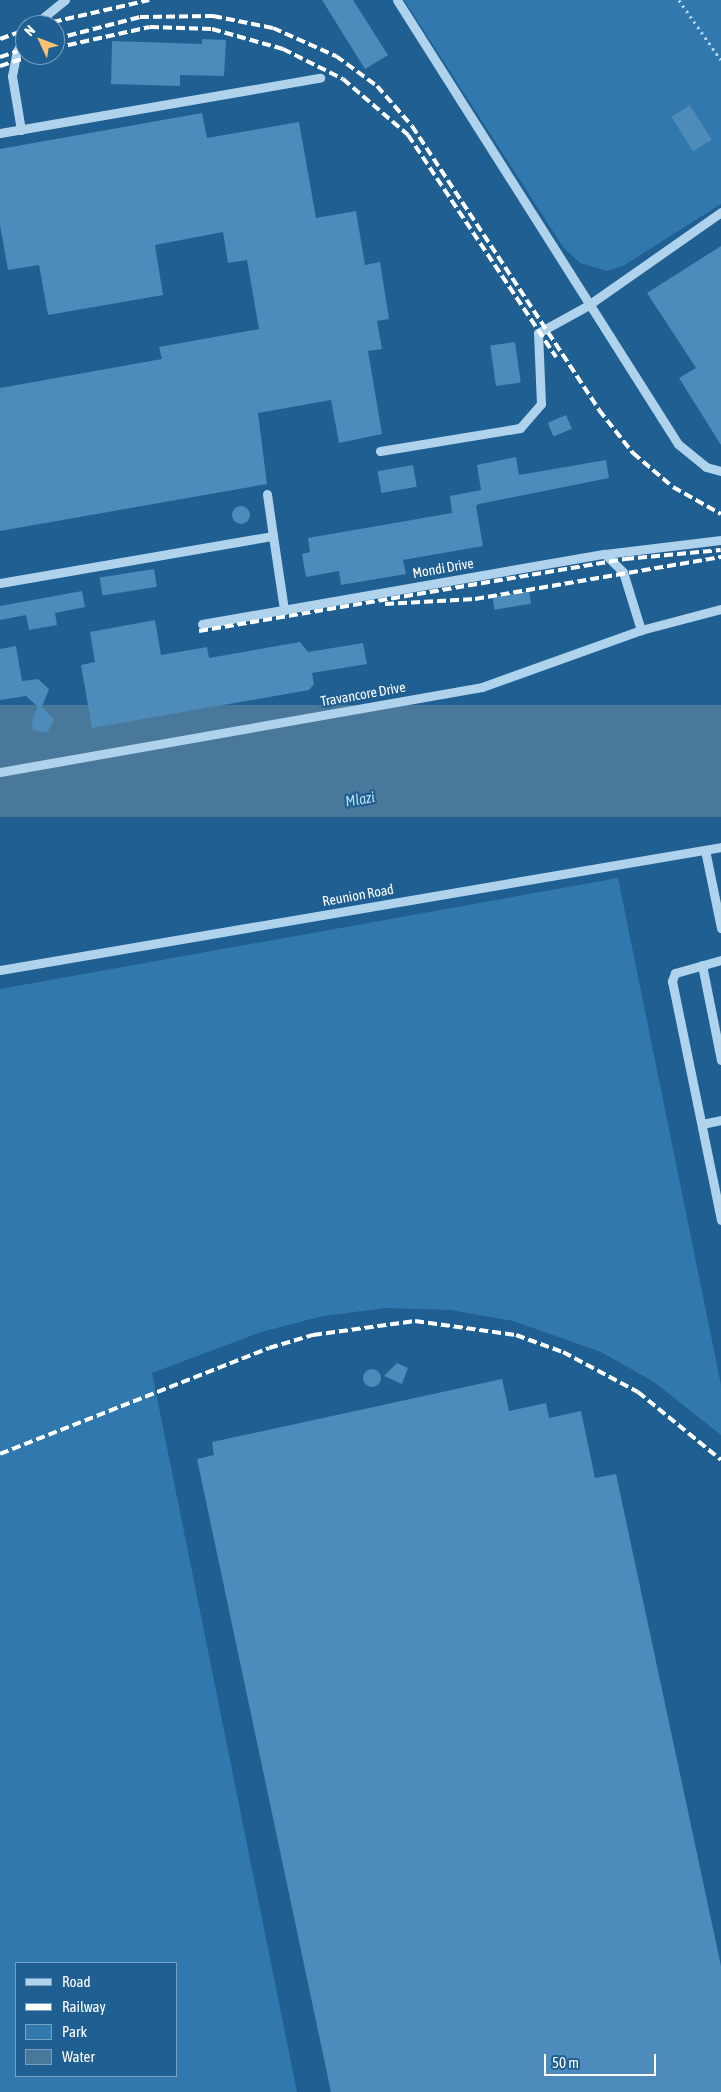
<!DOCTYPE html>
<html>
<head>
<meta charset="utf-8">
<style>
  body { margin:0 }
  #map { position:relative; width:721px; height:2092px; overflow:hidden; background:#1f5f92; font-family:"Asap Condensed",sans-serif }
  div>[style] { position:absolute }
  .green>* { inset:0; background:#3078ad }
  .water>* { inset:0; background:#4a789a; transform-origin:0 0 }
  .building>* { inset:0; background:#4c8bba; transform-origin:0 0 }
  .round { border-radius:50% }
  .path>* { height:2.5px; margin-top:-1.25px; transform-origin:0; background:repeating-linear-gradient(90deg,#b0d3ed 0 2.5px,transparent 0 6.5px) }
  .minor>* { height:9px; margin:-4.5px; padding:0 4.5px; transform-origin:4.5px; border-radius:4.5px; background:#b0d3ed }
  .rail>* { height:4px; margin-top:-2px; transform-origin:0; background:repeating-linear-gradient(90deg,#fff 0 9px,transparent 0 13px) }
  span { translate:-50% -50%; white-space:nowrap; text-align:center; line-height:1.15; -webkit-text-stroke:4.5px #1f5f92; paint-order:stroke }
  .street-label { font-size:14px; color:#fff }
  .water-label { font-size:15px; color:#bcddf4; font-style:italic }
  .legend { position:absolute; left:15px; top:1962px; width:162px; height:115px; box-sizing:border-box; background:#1f5f92; border:1px solid #799fbe; margin:0; padding:6px 9px; list-style:none; font-size:15px; color:#fff }
  .legend li { display:flex; align-items:center; gap:10px; height:25px }
  .legend b { width:25px; border:1px solid #799fbe }
  .north { position:absolute; left:15px; top:15px; width:50px; height:50px; box-sizing:border-box; background:#1f5f92; border:1px solid #799fbe; border-radius:50%; rotate:313deg; font-size:14px; font-weight:700; line-height:20px; text-align:center; color:#fff }
  .north::after { content:''; display:block; margin:auto; width:18px; height:22px; background:#fbc271; clip-path:polygon(50% 0,100% 100%,50% 72%,0 100%) }
  .scale { position:absolute; left:544px; top:2054px; width:112px; height:22px; box-sizing:border-box; border:2px solid #fff; border-top:0; padding-left:6px; font-size:15px; line-height:18px; white-space:nowrap; color:#fff; -webkit-text-stroke:4px #1f5f92; paint-order:stroke }
</style>
</head>
<body>
<div id="map">
  <div class="green">
    <i style="clip-path:polygon(404px 0,721px 0,721px 204px,623px 266px,607px 271px,580px 263px,563px 247px)"></i>
    <i style="clip-path:polygon(evenodd,618px 878px,721px 1385px,721px 1435px,654px 1382px,601px 1352px,513px 1321px,451px 1310px,386px 1308px,323px 1316px,261px 1332px,152px 1373px,297px 2092px,0 2092px,0 989px,618px 878px,16px 1963px,176px 1963px,176px 2076px,16px 2076px,16px 1963px)"></i>
  </div>
  <div class="water">
    <i style="left:721px;top:705px;width:112px;height:731px;rotate:90deg"></i>
  </div>
  <div class="building">
    <i style="clip-path:polygon(322px 0,353px 0,388px 55px,365px 69px)"></i>
    <i style="clip-path:polygon(202px 39px,226px 40px,224px 76px,180px 75px,180px 86px,111px 84px,112px 41px,202px 44px)"></i>
    <i style="left:690px;top:105px;width:41px;height:22px;rotate:58deg"></i>
    <i style="clip-path:polygon(202px 113px,207px 138px,299px 122px,316px 218px,356px 211px,365px 265px,380px 262px,389px 319px,377px 321px,382px 349px,368px 351px,382px 434px,339px 443px,331px 400px,258px 413px,267px 484px,0 531px,0 388px,162px 359px,159px 347px,259px 329px,247px 260px,228px 263px,223px 232px,155px 245px,163px 295px,48px 315px,39px 265px,8px 270px,0 225px,0 149px)"></i>
    <i style="clip-path:polygon(721px 246px,721px 445px,679px 378px,696px 368px,647px 293px)"></i>
    <i style="left:515px;top:342px;width:41px;height:25px;rotate:82deg"></i>
    <i style="left:566px;top:415px;width:15px;height:20px;rotate:67deg"></i>
    <i style="clip-path:polygon(516px 457px,519px 475px,606px 460px,609px 478px,479px 504px,476px 506px,483px 546px,403px 560px,406px 574px,341px 585px,339px 571px,306px 577px,302px 554px,310px 552px,308px 538px,452px 513px,450px 496px,481px 490px,477px 465px)"></i>
    <i style="left:413px;top:465px;width:22px;height:36px;rotate:80deg"></i>
    <i class="round" style="left:232px;top:506px;width:18px;height:18px"></i>
    <i style="left:154px;top:569px;width:18px;height:55px;rotate:81deg"></i>
    <i style="clip-path:polygon(82px 591px,85px 607px,55px 613px,57px 625px,29px 630px,26px 615px,0 620px,0 606px)"></i>
    <i style="left:529px;top:591px;width:13px;height:37px;rotate:81deg"></i>
    <i style="clip-path:polygon(155px 620px,161px 655px,207px 647px,209px 658px,300px 642px,308px 652px,363px 643px,367px 664px,312px 673px,314px 684px,309px 690px,92px 728px,81px 665px,95px 662px,90px 632px)"></i>
    <i style="clip-path:polygon(16px 646px,22px 681px,38px 679px,49px 689px,42px 707px,54px 720px,47px 733px,33px 730px,32px 720px,38px 707px,26px 696px,0 700px,0 649px)"></i>
    <i style="clip-path:polygon(397px 1363px,408px 1368px,402px 1384px,384px 1376px)"></i>
    <i class="round" style="left:363px;top:1369px;width:18px;height:18px"></i>
    <i style="clip-path:polygon(502px 1379px,509px 1411px,546px 1403px,549px 1418px,581px 1411px,595px 1478px,616px 1474px,721px 1966px,721px 2092px,331px 2092px,197px 1459px,214px 1455px,212px 1442px)"></i>
  </div>
  <div class="path">
    <i style="left:679px;top:0;width:73px;rotate:55deg"></i>
  </div>
  <div class="minor">
    <i style="left:397px;top:0;width:525px;rotate:57.67deg"></i>
    <i style="left:678px;top:444px;width:36px;rotate:39deg"></i>
    <i style="left:706px;top:467px;width:16px;rotate:15deg"></i>
    <i style="left:34px;top:25px;width:40px;rotate:-39deg"></i>
    <i style="left:21px;top:130px;width:55px;rotate:-99.5deg"></i>
    <i style="left:12px;top:76px;width:25px;rotate:-79deg"></i>
    <i style="left:17px;top:51px;width:16px;rotate:-60deg"></i>
    <i style="left:0;top:133px;width:325px;rotate:-9.8deg"></i>
    <i style="left:380px;top:451px;width:142px;rotate:-9.3deg"></i>
    <i style="left:520px;top:428px;width:32px;rotate:-49deg"></i>
    <i style="left:541px;top:404px;width:71px;rotate:-92.4deg"></i>
    <i style="left:538px;top:333px;width:56px;rotate:-28.9deg"></i>
    <i style="left:587px;top:306px;width:164px;rotate:-35deg"></i>
    <i style="left:267px;top:494px;width:42px;rotate:81.9deg"></i>
    <i style="left:605px;top:554px;width:117px;rotate:-6.9deg"></i>
    <i style="left:0;top:583px;width:277px;rotate:-9.8deg"></i>
    <i style="left:273px;top:536px;width:75px;rotate:81.5deg"></i>
    <i style="left:202px;top:624px;width:409px;rotate:-9.9deg"></i>
    <i style="left:605px;top:554px;width:25px;rotate:45deg"></i>
    <i style="left:623px;top:572px;width:61px;rotate:72.8deg"></i>
    <i style="left:0;top:772px;width:489px;rotate:-10deg"></i>
    <i style="left:482px;top:687px;width:169px;rotate:-19.7deg"></i>
    <i style="left:641px;top:630px;width:83px;rotate:-14.7deg"></i>
    <i style="left:705px;top:850px;width:80px;rotate:78.4deg"></i>
    <i style="left:721px;top:960px;width:48px;rotate:164.2deg"></i>
    <i style="left:675px;top:973px;width:9px;rotate:111deg"></i>
    <i style="left:672px;top:981px;width:244px;rotate:78.4deg"></i>
    <i style="left:702px;top:965px;width:97px;rotate:78.7deg"></i>
    <i style="left:0;top:970px;width:731px;rotate:-9.68deg"></i>
    <i style="left:702px;top:1124px;width:19px;rotate:-12deg"></i>
  </div>
  <div class="rail">
    <i style="left:40px;top:25px;width:112px;rotate:-12.9deg"></i>
    <i style="left:0;top:39px;width:27px;rotate:-20deg"></i>
    <i style="left:55px;top:39px;width:88px;rotate:-14.5deg"></i>
    <i style="left:140px;top:17px;width:73px;rotate:-0.8deg"></i>
    <i style="left:213px;top:16px;width:61px;rotate:11.3deg"></i>
    <i style="left:273px;top:28px;width:69px;rotate:24deg"></i>
    <i style="left:336px;top:56px;width:51px;rotate:36.2deg"></i>
    <i style="left:377px;top:86px;width:53px;rotate:48.8deg"></i>
    <i style="left:412px;top:126px;width:340px;rotate:56.6deg"></i>
    <i style="left:599px;top:410px;width:55px;rotate:51.7deg"></i>
    <i style="left:633px;top:453px;width:52px;rotate:40.4deg"></i>
    <i style="left:673px;top:487px;width:55px;rotate:29.4deg"></i>
    <i style="left:55px;top:48px;width:97px;rotate:-12.5deg"></i>
    <i style="left:150px;top:27px;width:62px;rotate:1.8deg"></i>
    <i style="left:212px;top:29px;width:74px;rotate:15.7deg"></i>
    <i style="left:283px;top:49px;width:67px;rotate:26.6deg"></i>
    <i style="left:343px;top:79px;width:86px;rotate:40.7deg"></i>
    <i style="left:408px;top:135px;width:267px;rotate:56.3deg"></i>
    <i style="left:0;top:57px;width:26px;rotate:-18deg"></i>
    <i style="left:0;top:66px;width:36px;rotate:-18deg"></i>
    <i style="left:385px;top:604px;width:90px;rotate:-3.2deg"></i>
    <i style="left:475px;top:599px;width:250px;rotate:-9.7deg"></i>
    <i style="left:199px;top:631px;width:432px;rotate:-9.6deg"></i>
    <i style="left:625px;top:559px;width:96px;rotate:-5.4deg"></i>
    <i style="left:0;top:1454px;width:289px;rotate:-21.5deg"></i>
    <i style="left:269px;top:1348px;width:46px;rotate:-16.5deg"></i>
    <i style="left:313px;top:1335px;width:103px;rotate:-7.8deg"></i>
    <i style="left:415px;top:1321px;width:102px;rotate:7.9deg"></i>
    <i style="left:516px;top:1335px;width:50px;rotate:19.9deg"></i>
    <i style="left:563px;top:1352px;width:85px;rotate:28.1deg"></i>
    <i style="left:638px;top:1392px;width:107px;rotate:39.3deg"></i>
  </div>
  <div class="street-label">
    <span style="left:443px;top:568px;rotate:-10deg">Mondi Drive</span>
    <span style="left:363px;top:694px;rotate:-10deg">Travancore Drive</span>
    <span style="left:358px;top:895px;rotate:-10deg">Reunion Road</span>
  </div>
  <div class="water-label">
    <span style="left:360px;top:799px;rotate:-10deg">Mlazi</span>
  </div>
  <ul class="legend">
  <li><b style="height:6px;background:#b0d3ed"></b>Road</li>
  <li><b style="height:6px;background:#fff"></b>Railway</li>
  <li><b style="height:14px;background:#3078ad"></b>Park</li>
  <li><b style="height:14px;background:#4a789a"></b>Water</li>
  </ul>
  <div class="north">N</div>
  <div class="scale">50 m</div>
</div>
</body>
</html>
